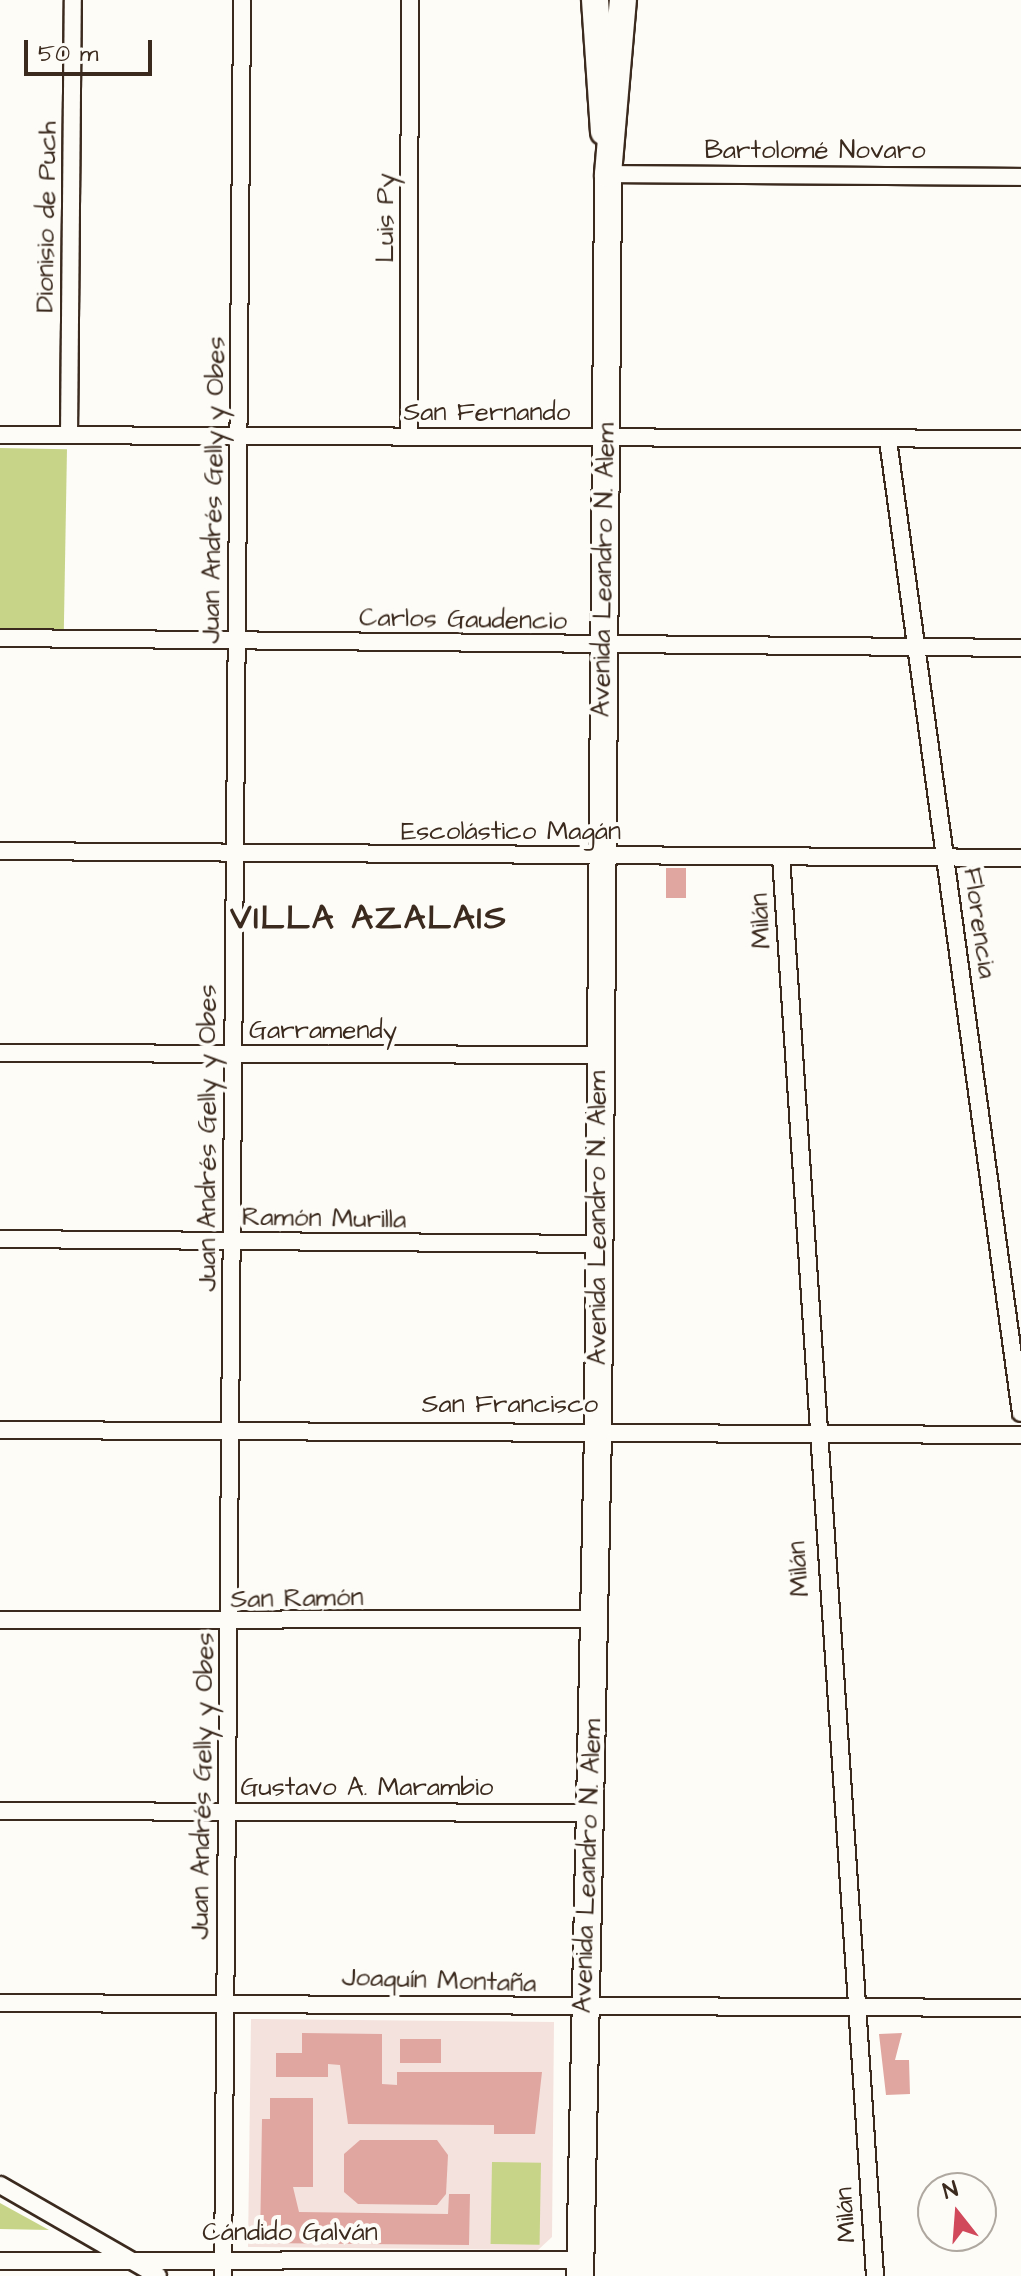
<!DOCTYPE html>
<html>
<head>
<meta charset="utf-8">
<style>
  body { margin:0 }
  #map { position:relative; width:1021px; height:2276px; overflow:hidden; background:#fdfcf7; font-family:"Architects Daughter",sans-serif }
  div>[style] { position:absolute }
  .built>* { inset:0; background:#f4e2dd }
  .green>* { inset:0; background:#c7d488; transform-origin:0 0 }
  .building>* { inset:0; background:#e0a6a0; transform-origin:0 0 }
  .roads { filter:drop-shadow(2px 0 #3b2a1e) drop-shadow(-2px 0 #3b2a1e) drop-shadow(0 2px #3b2a1e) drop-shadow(0 -2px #3b2a1e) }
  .minor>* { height:16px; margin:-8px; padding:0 8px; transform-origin:8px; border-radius:8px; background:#fdfcf7 }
  .primary>* { height:26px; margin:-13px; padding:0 13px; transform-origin:13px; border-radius:13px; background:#fdfcf7 }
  span { translate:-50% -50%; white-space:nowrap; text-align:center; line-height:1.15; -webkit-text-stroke:8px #fdfcf7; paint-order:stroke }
  .street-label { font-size:26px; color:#3b2a1e }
  .district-label { font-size:34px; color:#3b2a1e; font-weight:700; letter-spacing:2px }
  .north { position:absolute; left:917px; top:2172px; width:80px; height:80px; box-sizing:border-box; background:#fdfcf7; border:2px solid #afa8a0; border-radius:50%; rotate:343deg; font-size:22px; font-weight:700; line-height:32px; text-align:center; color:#3b2a1e }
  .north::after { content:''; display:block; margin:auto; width:28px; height:36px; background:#d1495b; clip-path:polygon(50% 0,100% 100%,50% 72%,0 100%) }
  .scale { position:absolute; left:24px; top:40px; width:128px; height:36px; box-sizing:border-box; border:4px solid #3b2a1e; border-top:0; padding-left:10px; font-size:24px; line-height:28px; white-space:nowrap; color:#3b2a1e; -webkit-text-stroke:6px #fdfcf7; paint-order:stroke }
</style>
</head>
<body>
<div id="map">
  <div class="built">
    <i style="clip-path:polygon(251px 2019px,554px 2022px,552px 2237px,538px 2250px,248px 2247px)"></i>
  </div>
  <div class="green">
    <i style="left:0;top:448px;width:67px;height:182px;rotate:1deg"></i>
    <i style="left:492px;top:2162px;width:49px;height:82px;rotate:1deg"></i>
    <i style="clip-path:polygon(0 2203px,49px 2230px,0 2229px)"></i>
  </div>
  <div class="building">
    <i style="left:686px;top:868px;width:30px;height:20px;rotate:90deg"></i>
    <i style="clip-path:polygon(302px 2033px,382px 2034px,382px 2084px,397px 2085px,397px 2072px,542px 2072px,535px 2134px,494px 2134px,494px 2125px,348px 2124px,340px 2065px,328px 2064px,328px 2077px,276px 2077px,276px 2053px,302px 2053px)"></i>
    <i style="clip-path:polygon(902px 2033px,895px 2060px,909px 2060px,910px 2094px,886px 2095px,879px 2034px)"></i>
    <i style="left:400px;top:2039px;width:41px;height:24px"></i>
    <i style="clip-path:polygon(270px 2098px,313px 2098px,313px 2187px,293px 2187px,299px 2212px,448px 2214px,449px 2194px,470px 2194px,469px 2245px,260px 2243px,262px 2119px,270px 2119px)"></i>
    <i style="clip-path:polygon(360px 2140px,437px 2140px,448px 2155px,446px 2194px,437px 2205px,358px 2204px,344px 2192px,344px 2154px)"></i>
  </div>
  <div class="roads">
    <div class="minor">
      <i style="left:608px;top:174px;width:413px;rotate:0.4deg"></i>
      <i style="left:0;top:435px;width:1021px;rotate:0.22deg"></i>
      <i style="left:69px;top:435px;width:435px;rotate:-89.5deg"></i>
      <i style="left:409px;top:436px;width:436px;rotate:-89.9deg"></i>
      <i style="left:888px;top:440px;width:982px;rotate:82.22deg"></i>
      <i style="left:0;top:638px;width:1021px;rotate:0.56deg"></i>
      <i style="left:0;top:851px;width:1021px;rotate:0.39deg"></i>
      <i style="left:781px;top:857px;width:1422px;rotate:86.21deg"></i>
      <i style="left:0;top:1053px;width:597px;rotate:0.19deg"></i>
      <i style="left:0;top:1239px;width:598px;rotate:0.48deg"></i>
      <i style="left:0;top:1430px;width:1021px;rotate:0.28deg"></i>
      <i style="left:0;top:1620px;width:595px;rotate:-0.1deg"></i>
      <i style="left:0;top:1811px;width:590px;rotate:0.19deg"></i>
      <i style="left:0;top:2003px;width:1021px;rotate:0.28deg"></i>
      <i style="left:0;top:2185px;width:182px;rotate:29.9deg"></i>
      <i style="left:0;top:2261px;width:580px;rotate:-0.1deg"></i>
      <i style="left:223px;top:2276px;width:2276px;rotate:-89.52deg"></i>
    </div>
    <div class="primary">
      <i style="left:595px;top:0;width:132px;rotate:86.1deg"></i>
      <i style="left:580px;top:2276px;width:848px;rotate:-88.78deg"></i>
      <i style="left:598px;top:1428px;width:1254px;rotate:-89.54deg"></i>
      <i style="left:608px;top:174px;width:175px;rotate:-85.1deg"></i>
    </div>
  </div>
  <div class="street-label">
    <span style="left:815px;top:151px">Bartolomé Novaro</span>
    <span style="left:47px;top:217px;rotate:-89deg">Dionisio de Puch</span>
    <span style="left:386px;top:218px;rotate:-90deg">Luis Py</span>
    <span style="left:487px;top:413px">San Fernando</span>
    <span style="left:214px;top:490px;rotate:-89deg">Juan Andrés Gelly y Obes</span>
    <span style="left:604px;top:570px;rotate:-89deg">Avenida Leandro N. Alem</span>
    <span style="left:463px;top:620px;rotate:1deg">Carlos Gaudencio</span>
    <span style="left:511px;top:832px">Escolástico Magán</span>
    <span style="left:761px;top:921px;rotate:-93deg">Milán</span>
    <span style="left:979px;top:923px;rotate:82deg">Florencia</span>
    <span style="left:323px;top:1031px">Garramendy</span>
    <span style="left:208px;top:1138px;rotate:-90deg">Juan Andrés Gelly y Obes</span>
    <span style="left:598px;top:1218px;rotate:-90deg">Avenida Leandro N. Alem</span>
    <span style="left:324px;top:1219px;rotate:1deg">Ramón Murilla</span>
    <span style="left:510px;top:1405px">San Francisco</span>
    <span style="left:799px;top:1569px;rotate:-94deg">Milán</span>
    <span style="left:297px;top:1599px;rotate:-1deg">San Ramón</span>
    <span style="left:203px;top:1786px;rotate:-89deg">Juan Andrés Gelly y Obes</span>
    <span style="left:367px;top:1788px">Gustavo A. Marambio</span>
    <span style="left:588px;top:1866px;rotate:-88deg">Avenida Leandro N. Alem</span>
    <span style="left:439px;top:1981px;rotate:2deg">Joaquín Montaña</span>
    <span style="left:846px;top:2215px;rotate:-94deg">Milán</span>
    <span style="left:290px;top:2233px">Cándido Galván</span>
  </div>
  <div class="district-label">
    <span style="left:369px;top:919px">VILLA AZALAIS</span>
  </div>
  <div class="north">N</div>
  <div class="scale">50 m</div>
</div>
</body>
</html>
